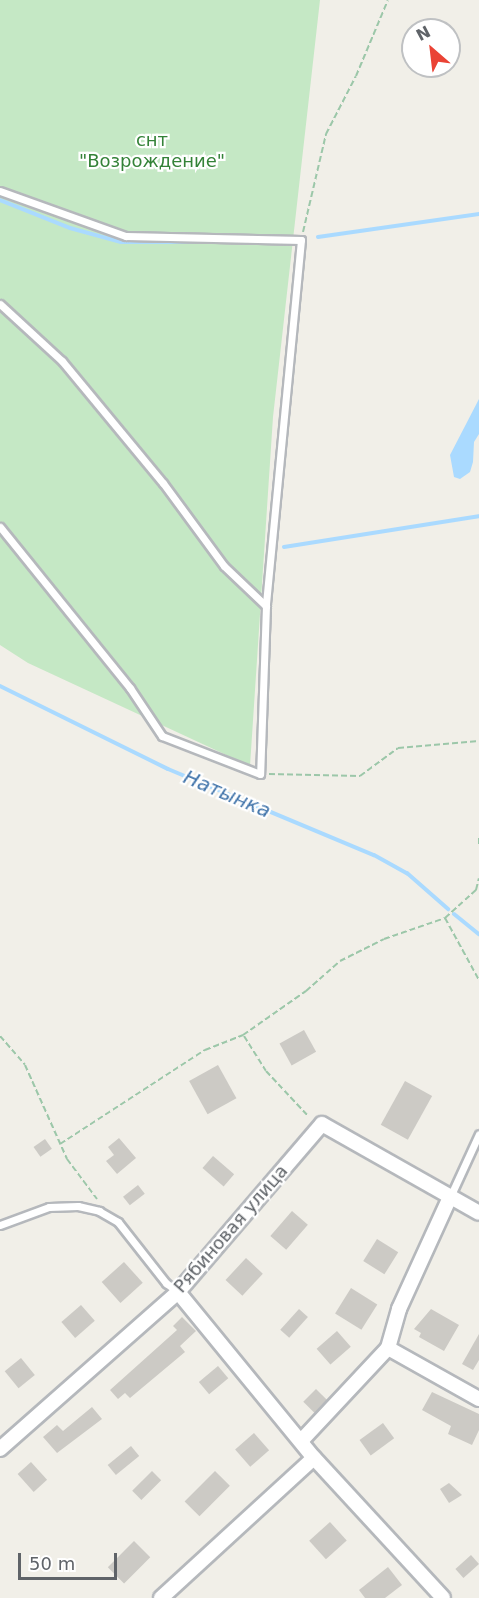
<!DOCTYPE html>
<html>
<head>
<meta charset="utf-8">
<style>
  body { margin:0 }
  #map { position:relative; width:479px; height:1598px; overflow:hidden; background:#f1efe8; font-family:"DejaVu Sans",sans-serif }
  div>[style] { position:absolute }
  .green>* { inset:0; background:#c5e8c5 }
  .water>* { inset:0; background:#aadaff }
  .stream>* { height:4px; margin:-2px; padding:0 2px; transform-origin:2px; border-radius:2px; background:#aadaff }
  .building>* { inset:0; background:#cccac5; transform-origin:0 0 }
  .path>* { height:2px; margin-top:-1px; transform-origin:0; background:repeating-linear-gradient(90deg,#9cc7a9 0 6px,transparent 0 9px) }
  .roads { filter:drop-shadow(2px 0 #b5b8bc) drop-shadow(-2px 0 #b5b8bc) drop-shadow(0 2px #b5b8bc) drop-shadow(0 -2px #b5b8bc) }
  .service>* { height:7px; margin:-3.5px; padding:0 3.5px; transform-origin:3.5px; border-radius:3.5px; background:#fff }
  .minor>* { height:14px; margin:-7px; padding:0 7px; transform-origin:7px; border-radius:7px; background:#fff }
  span { translate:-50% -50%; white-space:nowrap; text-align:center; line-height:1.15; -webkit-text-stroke:4.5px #fff; paint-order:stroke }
  .park-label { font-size:18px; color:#348238 }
  .street-label { font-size:18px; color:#5f6368 }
  .water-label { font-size:20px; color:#4174aa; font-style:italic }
  .north { position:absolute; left:401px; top:18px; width:60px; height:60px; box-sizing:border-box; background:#fff; border:2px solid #bfc1c3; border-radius:50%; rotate:332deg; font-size:16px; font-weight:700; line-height:24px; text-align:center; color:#5f6368 }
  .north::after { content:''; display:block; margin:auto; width:21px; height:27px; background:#ea4335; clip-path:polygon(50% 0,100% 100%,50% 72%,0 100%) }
  .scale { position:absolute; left:18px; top:1553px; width:99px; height:27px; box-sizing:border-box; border:3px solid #5f6368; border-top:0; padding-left:8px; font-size:18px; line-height:21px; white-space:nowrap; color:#5f6368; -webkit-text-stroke:4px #fff; paint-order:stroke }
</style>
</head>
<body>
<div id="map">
  <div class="green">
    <i style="clip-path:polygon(0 0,320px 0,273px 417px,250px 766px,28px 663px,0 645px)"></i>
  </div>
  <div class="water">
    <i style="clip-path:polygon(479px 399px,479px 434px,474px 442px,473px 462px,470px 472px,460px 479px,454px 477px,450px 455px)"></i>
  </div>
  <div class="stream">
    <i style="left:0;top:200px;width:75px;rotate:21.8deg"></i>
    <i style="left:70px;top:228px;width:53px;rotate:15.4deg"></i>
    <i style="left:121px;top:242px;width:150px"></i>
    <i style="left:318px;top:237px;width:163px;rotate:-8.1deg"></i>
    <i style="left:284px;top:547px;width:197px;rotate:-9deg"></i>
    <i style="left:0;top:686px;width:187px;rotate:26.3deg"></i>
    <i style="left:168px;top:769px;width:223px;rotate:22.7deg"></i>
    <i style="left:374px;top:855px;width:38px;rotate:29deg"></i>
    <i style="left:407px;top:873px;width:55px;rotate:41.3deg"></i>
    <i style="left:454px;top:914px;width:32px;rotate:39deg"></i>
  </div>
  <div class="building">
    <i style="left:304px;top:1030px;width:25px;height:28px;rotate:61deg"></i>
    <i style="left:218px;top:1065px;width:38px;height:33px;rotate:61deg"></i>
    <i style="left:405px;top:1081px;width:31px;height:50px;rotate:29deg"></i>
    <i style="clip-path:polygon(119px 1138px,136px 1158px,117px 1174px,106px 1161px,114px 1155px,108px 1147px)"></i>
    <i style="left:45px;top:1139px;width:12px;height:14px;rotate:55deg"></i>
    <i style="left:213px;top:1156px;width:28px;height:16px;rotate:41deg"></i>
    <i style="left:138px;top:1185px;width:11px;height:19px;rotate:52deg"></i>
    <i style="left:292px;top:1211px;width:21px;height:33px;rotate:41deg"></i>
    <i style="left:377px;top:1239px;width:25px;height:26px;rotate:32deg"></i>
    <i style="left:246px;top:1258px;width:23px;height:30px;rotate:43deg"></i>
    <i style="left:124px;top:1262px;width:28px;height:30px;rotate:48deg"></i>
    <i style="left:351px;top:1288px;width:31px;height:30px;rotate:32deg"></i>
    <i style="left:81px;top:1305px;width:21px;height:26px;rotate:49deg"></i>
    <i style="left:299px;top:1309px;width:12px;height:28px;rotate:42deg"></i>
    <i style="clip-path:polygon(431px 1309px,459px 1325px,444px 1351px,419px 1337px,421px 1333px,414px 1329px)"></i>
    <i style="clip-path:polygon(182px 1317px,196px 1331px,180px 1346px,185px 1352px,130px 1398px,125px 1393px,118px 1399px,110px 1390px,177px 1330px,173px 1326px)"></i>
    <i style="left:337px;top:1331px;width:21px;height:27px;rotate:49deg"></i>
    <i style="clip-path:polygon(479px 1334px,479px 1360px,473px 1370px,462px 1364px)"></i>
    <i style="left:21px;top:1358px;width:22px;height:21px;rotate:51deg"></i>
    <i style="left:218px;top:1366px;width:16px;height:25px;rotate:50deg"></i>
    <i style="left:316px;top:1389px;width:16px;height:18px;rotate:45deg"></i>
    <i style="clip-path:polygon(432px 1392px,479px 1414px,479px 1430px,472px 1445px,448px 1434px,451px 1426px,422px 1410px)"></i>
    <i style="clip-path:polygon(92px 1407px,102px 1419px,57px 1453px,43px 1437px,57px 1425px,63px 1431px)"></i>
    <i style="left:383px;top:1423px;width:19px;height:29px;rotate:54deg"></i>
    <i style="left:254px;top:1433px;width:23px;height:25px;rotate:49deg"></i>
    <i style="left:131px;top:1446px;width:13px;height:30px;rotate:51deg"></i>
    <i style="left:31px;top:1462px;width:24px;height:18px;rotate:48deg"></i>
    <i style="left:152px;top:1471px;width:13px;height:28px;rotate:45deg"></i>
    <i style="left:215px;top:1471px;width:21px;height:43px;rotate:45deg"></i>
    <i style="clip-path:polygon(449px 1483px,462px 1495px,449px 1503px,440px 1489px)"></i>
    <i style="left:330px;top:1522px;width:25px;height:28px;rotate:48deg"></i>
    <i style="left:134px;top:1541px;width:23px;height:37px;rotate:45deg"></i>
    <i style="left:471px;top:1555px;width:12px;height:21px;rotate:48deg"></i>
    <i style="clip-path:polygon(388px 1567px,402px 1585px,385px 1598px,365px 1598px,359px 1590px)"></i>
  </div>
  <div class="path">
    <i style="left:303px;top:232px;width:101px;rotate:-76.8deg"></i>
    <i style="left:326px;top:134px;width:65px;rotate:-62.7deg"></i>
    <i style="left:356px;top:76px;width:82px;rotate:-67.2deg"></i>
    <i style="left:269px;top:774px;width:91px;rotate:1.3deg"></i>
    <i style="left:360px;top:776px;width:47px;rotate:-36.4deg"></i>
    <i style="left:398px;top:748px;width:81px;rotate:-4.9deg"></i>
    <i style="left:479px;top:838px;width:9px;rotate:90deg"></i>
    <i style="left:445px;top:918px;width:71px;rotate:61.3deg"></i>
    <i style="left:0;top:1036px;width:38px;rotate:49deg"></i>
    <i style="left:25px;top:1065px;width:103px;rotate:65.9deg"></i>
    <i style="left:67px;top:1159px;width:50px;rotate:53.1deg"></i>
    <i style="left:244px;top:1036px;width:41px;rotate:57.8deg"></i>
    <i style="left:266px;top:1071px;width:63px;rotate:46.9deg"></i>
    <i style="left:60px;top:1144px;width:173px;rotate:-33deg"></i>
    <i style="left:205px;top:1050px;width:41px;rotate:-21.5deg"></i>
    <i style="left:243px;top:1035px;width:77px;rotate:-34.9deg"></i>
    <i style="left:306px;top:991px;width:45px;rotate:-41.4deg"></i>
    <i style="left:340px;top:961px;width:49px;rotate:-26.6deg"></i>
    <i style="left:384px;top:939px;width:65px;rotate:-19deg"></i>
    <i style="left:445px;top:918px;width:42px;rotate:-42.1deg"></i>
    <i style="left:476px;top:890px;width:12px;rotate:-76deg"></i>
  </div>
  <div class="roads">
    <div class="service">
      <i style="left:0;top:191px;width:134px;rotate:19.7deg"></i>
      <i style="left:126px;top:236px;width:175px;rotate:1.3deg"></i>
      <i style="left:301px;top:240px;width:368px;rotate:95.5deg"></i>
      <i style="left:266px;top:606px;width:168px;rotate:92deg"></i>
      <i style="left:260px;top:774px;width:105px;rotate:-158.8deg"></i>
      <i style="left:162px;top:736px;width:58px;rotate:-123.7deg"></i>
      <i style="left:130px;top:688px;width:207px;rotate:-128.9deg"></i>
      <i style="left:0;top:304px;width:84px;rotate:42.6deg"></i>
      <i style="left:62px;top:361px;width:158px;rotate:50.4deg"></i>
      <i style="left:163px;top:483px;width:103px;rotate:53.7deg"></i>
      <i style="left:224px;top:566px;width:58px;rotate:43.6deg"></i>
      <i style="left:450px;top:1197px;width:69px;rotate:-65.3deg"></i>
      <i style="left:0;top:1225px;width:52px;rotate:-20.2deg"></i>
      <i style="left:49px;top:1207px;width:29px;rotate:-2deg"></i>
      <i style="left:78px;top:1206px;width:22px;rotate:13deg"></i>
      <i style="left:99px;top:1211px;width:22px;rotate:30deg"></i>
      <i style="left:118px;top:1222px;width:78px;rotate:51.8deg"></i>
      <i style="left:166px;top:1283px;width:15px;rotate:37deg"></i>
    </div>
    <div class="minor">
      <i style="left:178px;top:1292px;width:215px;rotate:50.7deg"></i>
      <i style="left:314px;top:1458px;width:190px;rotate:47.3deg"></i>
      <i style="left:388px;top:1348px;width:41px;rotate:-74.2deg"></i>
      <i style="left:399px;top:1309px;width:123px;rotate:-65.5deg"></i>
      <i style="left:301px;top:1441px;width:127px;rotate:-46.9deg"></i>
      <i style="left:388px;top:1348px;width:104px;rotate:29.3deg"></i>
      <i style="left:0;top:1449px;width:237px;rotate:-41.4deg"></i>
      <i style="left:178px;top:1292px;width:221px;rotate:-49.4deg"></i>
      <i style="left:322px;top:1124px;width:180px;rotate:29.5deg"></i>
      <i style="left:161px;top:1598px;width:207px;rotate:-42.5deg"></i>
    </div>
  </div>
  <div class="park-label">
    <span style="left:152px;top:151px">снт<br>"Возрождение"</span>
  </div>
  <div class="street-label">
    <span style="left:231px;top:1229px;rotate:-49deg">Рябиновая улица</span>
  </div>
  <div class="water-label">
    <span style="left:227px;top:794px;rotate:23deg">Натынка</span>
  </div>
  <div class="north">N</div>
  <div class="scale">50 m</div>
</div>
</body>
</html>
